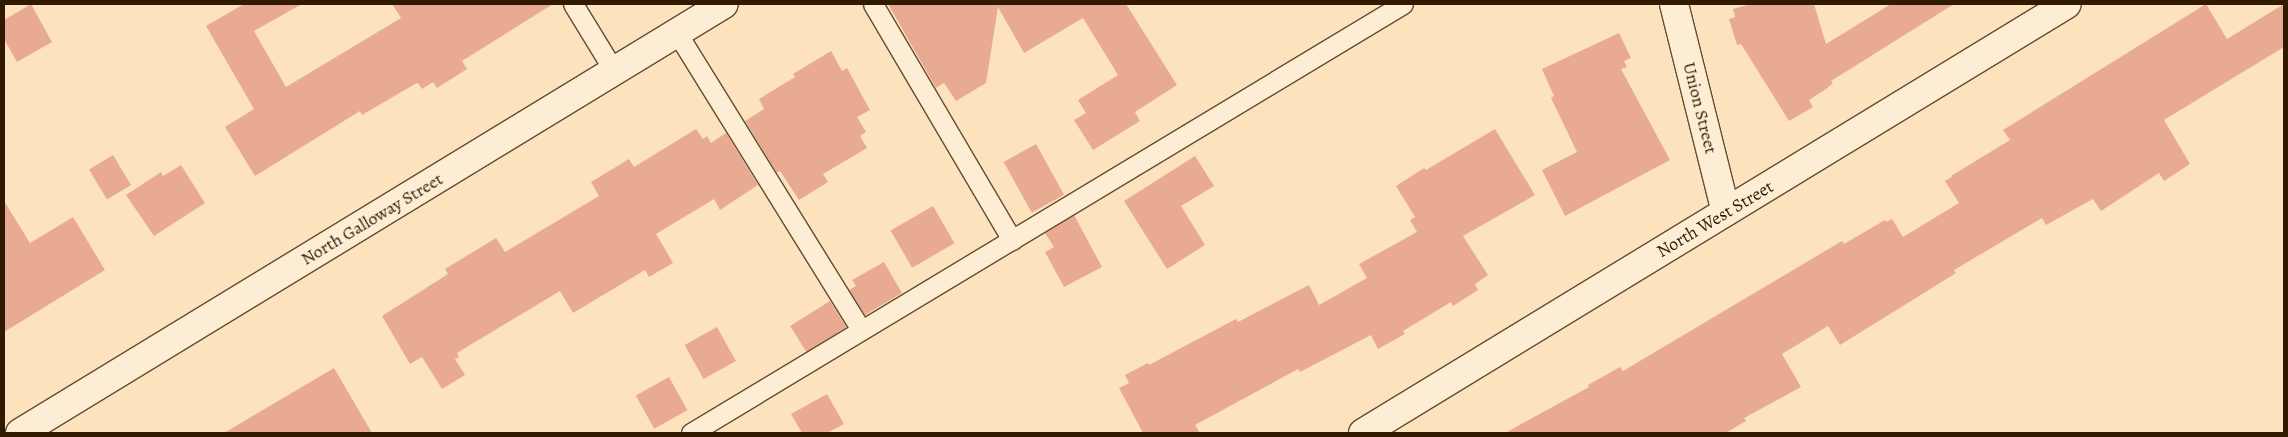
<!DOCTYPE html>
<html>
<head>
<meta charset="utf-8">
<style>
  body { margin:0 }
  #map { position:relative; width:2288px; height:437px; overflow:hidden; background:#fce3be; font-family:Alegreya,serif }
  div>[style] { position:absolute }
  .building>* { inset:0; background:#e8ab92; transform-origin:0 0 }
  .roads { filter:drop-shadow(1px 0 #644c30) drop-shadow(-1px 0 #644c30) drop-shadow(0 1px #644c30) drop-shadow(0 -1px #644c30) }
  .lane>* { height:19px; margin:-9.5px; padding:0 9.5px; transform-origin:9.5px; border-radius:9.5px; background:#fdedd5 }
  .street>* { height:28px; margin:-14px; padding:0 14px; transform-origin:14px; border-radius:14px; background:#fdedd5 }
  span { translate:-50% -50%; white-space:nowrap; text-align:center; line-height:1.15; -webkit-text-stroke:4px #fdedd5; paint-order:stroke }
  .street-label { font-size:18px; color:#321a00 }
  .frame { position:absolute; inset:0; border:5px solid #321a00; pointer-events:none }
</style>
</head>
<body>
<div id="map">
  <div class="building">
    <i style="clip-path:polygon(31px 4px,52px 42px,17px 62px,4px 39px,4px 20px)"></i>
    <i style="clip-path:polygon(244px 4px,302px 4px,254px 31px,286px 87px,401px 18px,392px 4px,553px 4px,462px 61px,467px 69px,437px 88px,433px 82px,422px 89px,418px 83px,415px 84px,362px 115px,360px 111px,255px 176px,225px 127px,254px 109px,206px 26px)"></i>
    <i style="clip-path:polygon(888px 4px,1126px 4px,1177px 85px,1135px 112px,1140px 121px,1093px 150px,1074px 120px,1086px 113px,1078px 100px,1118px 75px,1083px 18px,1024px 53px,998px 7px,986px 83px,956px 101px,944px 83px,936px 88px)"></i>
    <i style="clip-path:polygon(1751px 4px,1814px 4px,1826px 44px,1891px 4px,1954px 4px,1831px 81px,1833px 83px,1826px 89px,1809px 100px,1813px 107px,1789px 121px,1741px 44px,1737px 45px,1729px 19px,1735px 17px,1733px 9px)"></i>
    <i style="clip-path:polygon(2206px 4px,2227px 39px,2284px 4px,2284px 47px,2164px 120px,2190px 164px,2164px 181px,2159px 173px,2101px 211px,2093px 199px,2046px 225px,2042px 218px,1954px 270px,1956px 273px,1840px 345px,1828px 326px,1782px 354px,1801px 387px,1744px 418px,1746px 421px,1726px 433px,1505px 433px,1589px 387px,1588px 385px,1620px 367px,1623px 371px,1842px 241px,1844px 244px,1885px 220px,1886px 222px,1892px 219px,1903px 237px,1959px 203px,1945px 181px,1952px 177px,1951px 176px,2010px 140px,2003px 130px)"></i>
    <i style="clip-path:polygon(1619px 33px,1631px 58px,1624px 61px,1627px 67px,1621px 69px,1670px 160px,1565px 216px,1542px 170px,1577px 152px,1551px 98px,1554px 96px,1542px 69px)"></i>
    <i style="clip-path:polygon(831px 51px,842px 71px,847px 68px,870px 110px,857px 117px,866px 132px,860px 136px,867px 148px,823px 174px,828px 182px,799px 200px,780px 171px,777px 173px,745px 121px,764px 109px,759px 99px,795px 77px,793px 74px)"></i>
    <i style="clip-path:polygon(696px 129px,703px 139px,707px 136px,711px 143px,726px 133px,758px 185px,720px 210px,714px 199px,656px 234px,673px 263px,649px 277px,645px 270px,573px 313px,560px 291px,457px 353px,459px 357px,455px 359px,465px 375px,442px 389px,422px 357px,410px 364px,382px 316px,448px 274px,445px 269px,496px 238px,505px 252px,599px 196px,591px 182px,629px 159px,634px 167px)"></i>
    <i style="clip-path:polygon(1495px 129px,1535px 195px,1463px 236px,1488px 275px,1475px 284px,1478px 290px,1453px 306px,1451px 302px,1403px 331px,1405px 334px,1378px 349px,1371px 335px,1300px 372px,1298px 369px,1195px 425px,1200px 433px,1143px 433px,1119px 388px,1129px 383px,1125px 375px,1148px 363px,1149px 365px,1236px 319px,1238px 322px,1309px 285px,1319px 305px,1367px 278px,1359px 264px,1417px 232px,1410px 220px,1415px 217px,1396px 186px,1424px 168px,1426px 170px)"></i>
    <i style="left:1036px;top:144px;width:58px;height:37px;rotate:61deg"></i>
    <i style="left:113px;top:155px;width:35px;height:28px;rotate:59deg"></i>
    <i style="clip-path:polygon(1195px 156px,1214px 186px,1181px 206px,1205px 245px,1167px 269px,1124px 201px)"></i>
    <i style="clip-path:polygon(181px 165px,205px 203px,154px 236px,126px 195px,161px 172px,163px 176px)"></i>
    <i style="clip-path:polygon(4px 201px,30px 243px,73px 217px,105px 270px,4px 332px)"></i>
    <i style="left:933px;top:206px;width:43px;height:49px;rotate:60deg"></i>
    <i style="clip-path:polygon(1074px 215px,1102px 267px,1064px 287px,1045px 252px,1054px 247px,1045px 233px)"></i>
    <i style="clip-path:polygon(884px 262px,902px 293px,865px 315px,849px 290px,856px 286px,852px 280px)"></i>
    <i style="left:830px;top:301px;width:31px;height:47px;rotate:58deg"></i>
    <i style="left:717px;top:327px;width:39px;height:37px;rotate:61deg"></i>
    <i style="clip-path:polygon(334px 368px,372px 433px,224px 433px)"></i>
    <i style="left:669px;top:377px;width:38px;height:38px;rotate:61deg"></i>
    <i style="clip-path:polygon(827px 394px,844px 424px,827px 433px,802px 433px,791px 414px)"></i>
  </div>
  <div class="roads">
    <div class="lane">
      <i style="left:573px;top:4px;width:79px;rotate:58.5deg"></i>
      <i style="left:873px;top:4px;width:274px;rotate:59.5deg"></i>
      <i style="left:677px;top:33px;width:349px;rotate:58.2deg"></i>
      <i style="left:691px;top:433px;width:831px;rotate:-31.07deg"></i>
    </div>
    <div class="street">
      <i style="left:1674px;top:4px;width:214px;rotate:76deg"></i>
      <i style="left:20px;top:433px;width:824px;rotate:-31.36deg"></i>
      <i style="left:1363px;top:433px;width:824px;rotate:-31.36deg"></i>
    </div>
  </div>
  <div class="street-label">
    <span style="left:1700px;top:108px;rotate:76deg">Union Street</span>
    <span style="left:372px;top:219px;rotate:-31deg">North Galloway Street</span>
    <span style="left:1715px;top:219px;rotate:-31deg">North West Street</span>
  </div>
  <div class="frame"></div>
</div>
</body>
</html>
